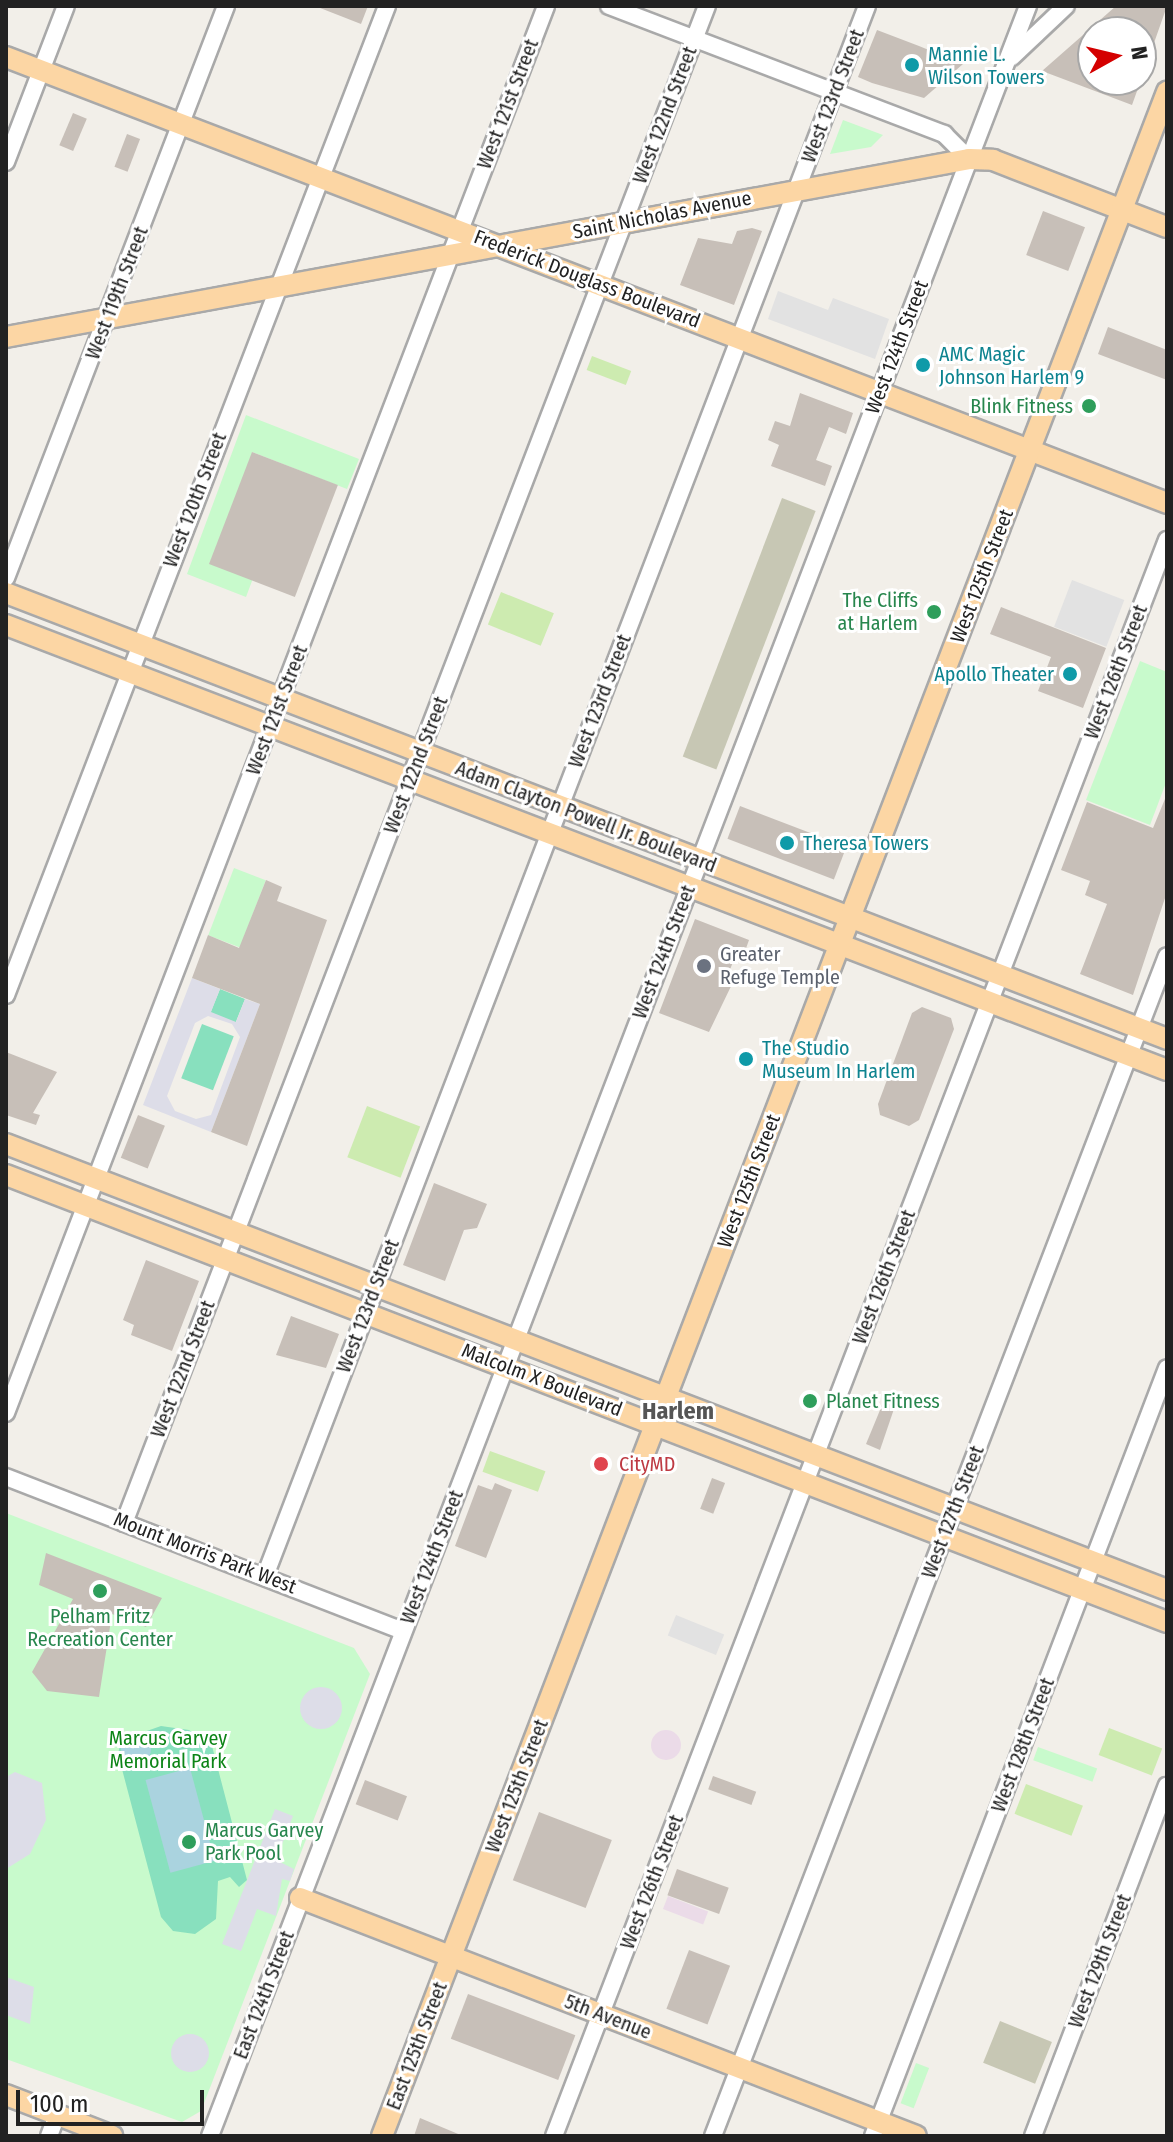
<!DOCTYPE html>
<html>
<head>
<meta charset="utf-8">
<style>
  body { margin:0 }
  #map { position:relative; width:1173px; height:2142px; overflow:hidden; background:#f2efe9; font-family:"Fira Sans Condensed",sans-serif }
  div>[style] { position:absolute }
  .industrial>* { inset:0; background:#ebdbe8; transform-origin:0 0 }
  .round { border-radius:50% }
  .construction>* { inset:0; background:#c7c7b4; transform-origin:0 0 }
  .grass>* { inset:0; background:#cdebb0; transform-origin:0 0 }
  .park>* { inset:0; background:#c8facc; transform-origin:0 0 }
  .pitch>* { inset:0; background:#88e0be; transform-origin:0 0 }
  .parking>* { inset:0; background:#e2e2e2; transform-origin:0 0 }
  .plaza>* { inset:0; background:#dddde8 }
  .water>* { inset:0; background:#aad3df; transform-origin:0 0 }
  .building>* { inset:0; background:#c7bfb8; transform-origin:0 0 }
  .roads { filter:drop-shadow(2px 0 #a9a9a9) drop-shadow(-2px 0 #a9a9a9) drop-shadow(0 2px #a9a9a9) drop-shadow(0 -2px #a9a9a9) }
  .minor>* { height:16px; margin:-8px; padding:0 8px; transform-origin:8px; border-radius:8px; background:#fff }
  .major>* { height:20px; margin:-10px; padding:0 10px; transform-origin:10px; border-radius:10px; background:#fcd6a4 }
  .dots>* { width:22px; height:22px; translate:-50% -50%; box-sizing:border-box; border:4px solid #fff; border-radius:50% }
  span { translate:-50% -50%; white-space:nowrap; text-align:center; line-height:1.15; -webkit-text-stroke:6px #fff; paint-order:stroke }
  .culture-label { font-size:20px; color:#0d838f }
  .left { translate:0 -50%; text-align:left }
  .right { translate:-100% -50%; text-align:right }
  .street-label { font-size:20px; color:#222 }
  .leisure-label { font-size:20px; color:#27864d }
  .worship-label { font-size:20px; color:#5b616d }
  .health-label { font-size:20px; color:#be3a42 }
  .park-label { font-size:20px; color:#0c8416 }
  .quarter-label { font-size:24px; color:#555; font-weight:700 }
  .frame { position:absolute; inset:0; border:8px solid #222; pointer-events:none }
  .north { position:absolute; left:1077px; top:16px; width:80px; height:80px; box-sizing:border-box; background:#fff; border:2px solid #a7a7a7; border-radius:50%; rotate:82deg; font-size:22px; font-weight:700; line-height:32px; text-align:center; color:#222 }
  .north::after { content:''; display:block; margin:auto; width:28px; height:36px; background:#d40000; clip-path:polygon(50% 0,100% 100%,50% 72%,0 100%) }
  .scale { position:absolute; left:16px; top:2090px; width:188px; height:36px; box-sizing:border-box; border:4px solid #222; border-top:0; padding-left:10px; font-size:24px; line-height:28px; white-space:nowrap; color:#222; -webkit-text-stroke:6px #fff; paint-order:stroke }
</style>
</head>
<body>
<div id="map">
  <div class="industrial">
    <i class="round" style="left:651px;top:1730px;width:30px;height:30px"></i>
    <i style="left:668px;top:1896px;width:43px;height:14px;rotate:21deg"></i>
  </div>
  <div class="construction">
    <i style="left:782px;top:498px;width:36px;height:277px;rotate:21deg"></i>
    <i style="left:1000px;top:2021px;width:56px;height:45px;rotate:22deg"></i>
  </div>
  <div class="grass">
    <i style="left:592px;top:356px;width:42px;height:15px;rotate:21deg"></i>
    <i style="left:501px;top:592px;width:57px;height:35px;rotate:22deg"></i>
    <i style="left:367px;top:1106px;width:57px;height:55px;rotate:21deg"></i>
    <i style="left:490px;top:1451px;width:59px;height:22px;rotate:20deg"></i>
    <i style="left:1109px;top:1728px;width:57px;height:29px;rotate:21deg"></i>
    <i style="left:1026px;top:1784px;width:61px;height:32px;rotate:21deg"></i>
  </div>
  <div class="park">
    <i style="clip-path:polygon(843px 120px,883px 135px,871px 147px,830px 154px)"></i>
    <i style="clip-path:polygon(246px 415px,359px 459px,347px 489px,252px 452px,252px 581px,246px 597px,187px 574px)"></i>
    <i style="clip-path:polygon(1140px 661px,1167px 672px,1167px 780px,1150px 825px,1086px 800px)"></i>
    <i style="left:234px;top:868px;width:34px;height:72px;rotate:21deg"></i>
    <i style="clip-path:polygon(6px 1513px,354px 1648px,370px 1674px,201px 2111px,182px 2122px,6px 2059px)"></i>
    <i style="left:1038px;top:1747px;width:63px;height:14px;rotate:20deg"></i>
    <i style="left:916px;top:2063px;width:14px;height:43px;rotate:21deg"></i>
  </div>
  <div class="pitch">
    <i style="left:220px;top:989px;width:27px;height:26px;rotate:22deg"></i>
    <i style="left:202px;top:1024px;width:34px;height:58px;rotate:21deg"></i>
    <i style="clip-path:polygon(161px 1726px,189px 1730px,212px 1746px,247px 1880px,239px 1887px,230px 1877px,218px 1881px,216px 1919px,195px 1934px,173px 1931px,161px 1917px,118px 1754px,121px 1740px)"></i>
  </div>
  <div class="parking">
    <i style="clip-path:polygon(778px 291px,828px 310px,833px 298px,889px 319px,875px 359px,768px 319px)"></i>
    <i style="left:1072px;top:580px;width:56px;height:50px;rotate:21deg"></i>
    <i style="left:676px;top:1615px;width:52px;height:22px;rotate:22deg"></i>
  </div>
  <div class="plaza">
    <i style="clip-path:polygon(evenodd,192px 978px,220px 989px,211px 1012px,236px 1022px,245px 999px,260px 1004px,211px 1132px,143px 1105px,192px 978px,208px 1016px,232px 1024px,240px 1037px,211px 1115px,196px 1119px,175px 1111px,167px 1096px,195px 1023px,208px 1016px)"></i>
    <i class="round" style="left:300px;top:1687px;width:42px;height:42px"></i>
    <i style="clip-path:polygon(15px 1772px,42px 1783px,46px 1820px,30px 1854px,6px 1869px,6px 1777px)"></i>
    <i style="clip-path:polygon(275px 1809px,293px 1816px,276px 1860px,294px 1869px,290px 1881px,282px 1879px,276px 1916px,257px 1909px,241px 1951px,222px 1944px)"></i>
    <i style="clip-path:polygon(6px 1977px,34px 1987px,30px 2024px,6px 2015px)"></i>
    <i class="round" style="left:171px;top:2034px;width:38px;height:38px"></i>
  </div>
  <div class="water">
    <i class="round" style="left:121px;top:1734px;width:30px;height:30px"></i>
    <i style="left:190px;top:1768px;width:96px;height:46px;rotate:75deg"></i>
  </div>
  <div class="building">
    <i style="clip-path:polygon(315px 6px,368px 6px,361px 24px)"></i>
    <i style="clip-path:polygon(1116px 6px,1167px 6px,1142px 77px,1141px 32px,1093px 32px,1093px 80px,1141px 80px,1132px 105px,1042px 71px)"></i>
    <i style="clip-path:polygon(877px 30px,919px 46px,963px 64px,924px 98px,872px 83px,858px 77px)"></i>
    <i style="left:73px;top:113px;width:15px;height:35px;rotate:23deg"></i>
    <i style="left:127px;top:134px;width:14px;height:35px;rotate:21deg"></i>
    <i style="left:1043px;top:211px;width:45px;height:47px;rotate:21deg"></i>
    <i style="clip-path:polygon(752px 228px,762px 231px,734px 305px,680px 285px,698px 238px,732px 244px,737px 231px)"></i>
    <i style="clip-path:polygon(1108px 327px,1167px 350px,1167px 380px,1098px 354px)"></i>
    <i style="clip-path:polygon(800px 393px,853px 413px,846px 434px,829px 427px,816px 460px,832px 466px,825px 486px,771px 466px,779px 445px,768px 440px,775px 421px,790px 426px)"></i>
    <i style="left:252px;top:452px;width:92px;height:120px;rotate:21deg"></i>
    <i style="clip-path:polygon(1001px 607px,1106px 648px,1083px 708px,1038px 691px,1051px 657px,990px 634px)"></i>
    <i style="clip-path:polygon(1167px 794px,1167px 892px,1133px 995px,1080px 974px,1107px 904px,1085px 895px,1090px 881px,1061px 870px,1087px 802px,1153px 828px)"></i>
    <i style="left:740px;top:806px;width:114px;height:35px;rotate:21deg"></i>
    <i style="clip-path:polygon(266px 880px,282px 887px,277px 901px,327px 920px,247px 1146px,211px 1132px,260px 1004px,192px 978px,208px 935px,239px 948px)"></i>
    <i style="clip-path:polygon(695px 919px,749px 940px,744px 954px,737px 952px,727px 977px,734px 980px,709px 1032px,659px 1013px)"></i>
    <i style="clip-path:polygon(922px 1007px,951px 1018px,954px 1029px,919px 1120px,909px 1126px,880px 1115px,878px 1104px,912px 1013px)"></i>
    <i style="clip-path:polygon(6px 1052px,57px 1072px,33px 1113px,40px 1115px,36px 1125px,6px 1115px)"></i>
    <i style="left:138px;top:1115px;width:29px;height:46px;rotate:22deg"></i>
    <i style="clip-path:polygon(434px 1183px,487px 1204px,477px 1228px,464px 1230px,445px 1281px,403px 1265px)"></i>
    <i style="clip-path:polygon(146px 1260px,199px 1281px,172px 1351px,131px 1335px,134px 1325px,123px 1320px)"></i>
    <i style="clip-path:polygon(291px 1316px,339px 1334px,326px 1368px,276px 1355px)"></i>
    <i style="clip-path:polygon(885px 1398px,896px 1403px,880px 1450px,866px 1444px)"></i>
    <i style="left:712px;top:1478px;width:14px;height:33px;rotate:21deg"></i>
    <i style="clip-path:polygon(495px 1483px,512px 1490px,486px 1558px,455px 1546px,478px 1485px,492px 1490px)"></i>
    <i style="clip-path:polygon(46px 1553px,162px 1598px,146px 1627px,112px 1614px,99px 1697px,47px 1691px,32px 1672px,73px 1599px,39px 1585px)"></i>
    <i style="left:713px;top:1776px;width:46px;height:14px;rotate:20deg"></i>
    <i style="left:365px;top:1780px;width:45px;height:26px;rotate:21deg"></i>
    <i style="left:539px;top:1812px;width:78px;height:73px;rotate:21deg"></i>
    <i style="left:677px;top:1869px;width:55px;height:28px;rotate:20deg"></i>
    <i style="left:689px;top:1950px;width:44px;height:63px;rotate:21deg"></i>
    <i style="left:468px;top:1994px;width:115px;height:48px;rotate:21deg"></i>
    <i style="clip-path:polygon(420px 2118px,463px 2136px,414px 2136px)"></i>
  </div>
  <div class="roads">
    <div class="minor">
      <i style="left:609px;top:6px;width:359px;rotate:20.9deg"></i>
      <i style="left:944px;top:134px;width:35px;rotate:45deg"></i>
      <i style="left:1012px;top:57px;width:74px;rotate:-43.4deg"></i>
      <i style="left:6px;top:162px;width:167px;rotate:-69deg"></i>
      <i style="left:6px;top:578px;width:613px;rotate:-68.96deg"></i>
      <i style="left:6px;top:995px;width:1060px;rotate:-68.93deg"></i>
      <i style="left:6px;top:1413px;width:1507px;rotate:-69deg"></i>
      <i style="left:6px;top:1477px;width:426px;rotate:21.2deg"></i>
      <i style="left:124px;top:1523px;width:1625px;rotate:-68.98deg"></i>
      <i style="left:265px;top:1576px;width:1681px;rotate:-69.02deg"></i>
      <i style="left:49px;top:2136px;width:22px;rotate:-69deg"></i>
      <i style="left:210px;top:2136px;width:2282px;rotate:-68.99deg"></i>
      <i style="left:554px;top:2136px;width:1710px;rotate:-68.99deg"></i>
      <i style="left:713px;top:2136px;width:1264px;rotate:-68.96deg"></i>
      <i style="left:873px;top:2136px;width:822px;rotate:-69.05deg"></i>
      <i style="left:1033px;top:2136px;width:375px;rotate:-69.1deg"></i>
    </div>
    <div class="major">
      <i style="left:6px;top:57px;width:1244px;rotate:21.01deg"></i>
      <i style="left:6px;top:337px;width:979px;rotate:-10.47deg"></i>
      <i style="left:969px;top:159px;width:24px;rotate:2deg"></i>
      <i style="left:993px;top:160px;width:186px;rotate:21.1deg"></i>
      <i style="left:6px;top:593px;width:1244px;rotate:21.01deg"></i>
      <i style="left:6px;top:625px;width:1243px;rotate:20.97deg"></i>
      <i style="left:6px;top:1144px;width:1244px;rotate:21.01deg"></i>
      <i style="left:6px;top:1175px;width:1244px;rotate:21.06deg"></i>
      <i style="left:300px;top:1898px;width:660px;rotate:21.12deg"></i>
      <i style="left:6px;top:2095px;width:114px;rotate:21.1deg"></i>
      <i style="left:382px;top:2136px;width:2190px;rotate:-68.99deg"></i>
    </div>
  </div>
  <div class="dots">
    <i style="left:912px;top:65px;background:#0f9aa8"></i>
    <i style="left:923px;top:365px;background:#0f9aa8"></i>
    <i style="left:1089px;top:406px;background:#2e9e5b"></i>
    <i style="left:934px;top:612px;background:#2e9e5b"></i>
    <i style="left:1070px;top:674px;background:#0f9aa8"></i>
    <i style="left:787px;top:843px;background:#0f9aa8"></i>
    <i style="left:704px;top:966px;background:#6b7280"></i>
    <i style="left:746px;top:1059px;background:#0f9aa8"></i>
    <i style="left:810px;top:1401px;background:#2e9e5b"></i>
    <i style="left:601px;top:1464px;background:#e0444e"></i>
    <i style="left:100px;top:1591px;background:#2e9e5b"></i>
    <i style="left:189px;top:1842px;background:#2e9e5b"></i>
  </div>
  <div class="culture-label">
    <span class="left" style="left:928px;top:66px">Mannie L.<br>Wilson Towers</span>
    <span class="left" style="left:939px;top:366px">AMC Magic<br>Johnson Harlem 9</span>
    <span class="right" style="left:1054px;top:674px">Apollo Theater</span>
    <span class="left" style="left:803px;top:843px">Theresa Towers</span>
    <span class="left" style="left:762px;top:1060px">The Studio<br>Museum In Harlem</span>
  </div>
  <div class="street-label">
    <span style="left:833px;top:96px;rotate:-69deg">West 123rd Street</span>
    <span style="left:508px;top:104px;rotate:-69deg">West 121st Street</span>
    <span style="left:665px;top:115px;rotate:-69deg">West 122nd Street</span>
    <span style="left:662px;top:215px;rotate:-11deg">Saint Nicholas Avenue</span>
    <span style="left:587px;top:279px;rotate:21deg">Frederick Douglass Boulevard</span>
    <span style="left:117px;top:293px;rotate:-69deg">West 119th Street</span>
    <span style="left:897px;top:347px;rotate:-69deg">West 124th Street</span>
    <span style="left:195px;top:500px;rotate:-69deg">West 120th Street</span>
    <span style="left:982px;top:576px;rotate:-69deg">West 125th Street</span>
    <span style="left:1116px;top:672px;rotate:-69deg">West 126th Street</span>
    <span style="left:600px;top:701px;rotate:-69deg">West 123rd Street</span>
    <span style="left:277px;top:710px;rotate:-69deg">West 121st Street</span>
    <span style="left:416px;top:765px;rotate:-69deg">West 122nd Street</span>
    <span style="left:586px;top:817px;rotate:21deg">Adam Clayton Powell Jr. Boulevard</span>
    <span style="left:664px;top:952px;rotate:-69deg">West 124th Street</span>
    <span style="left:749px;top:1181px;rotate:-69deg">West 125th Street</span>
    <span style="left:884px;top:1277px;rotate:-69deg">West 126th Street</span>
    <span style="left:368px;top:1306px;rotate:-69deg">West 123rd Street</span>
    <span style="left:183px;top:1369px;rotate:-69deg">West 122nd Street</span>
    <span style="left:542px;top:1380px;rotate:21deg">Malcolm X Boulevard</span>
    <span style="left:953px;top:1512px;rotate:-69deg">West 127th Street</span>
    <span style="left:205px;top:1553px;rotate:21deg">Mount Morris Park West</span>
    <span style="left:432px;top:1557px;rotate:-69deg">West 124th Street</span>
    <span style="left:1023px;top:1745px;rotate:-69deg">West 128th Street</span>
    <span style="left:517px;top:1786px;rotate:-69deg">West 125th Street</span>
    <span style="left:652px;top:1882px;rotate:-69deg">West 126th Street</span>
    <span style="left:1100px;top:1961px;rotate:-69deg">West 129th Street</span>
    <span style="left:264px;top:1995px;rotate:-69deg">East 124th Street</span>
    <span style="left:608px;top:2017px;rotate:21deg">5th Avenue</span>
    <span style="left:417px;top:2046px;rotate:-69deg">East 125th Street</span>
  </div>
  <div class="leisure-label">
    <span class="right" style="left:1073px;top:406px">Blink Fitness</span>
    <span class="right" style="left:918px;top:612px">The Cliffs<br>at Harlem</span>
    <span class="left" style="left:826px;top:1401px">Planet Fitness</span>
    <span style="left:100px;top:1628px">Pelham Fritz<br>Recreation Center</span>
    <span class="left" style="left:205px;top:1842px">Marcus Garvey<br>Park Pool</span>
  </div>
  <div class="worship-label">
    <span class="left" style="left:720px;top:966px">Greater<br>Refuge Temple</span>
  </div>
  <div class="health-label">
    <span class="left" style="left:619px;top:1464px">CityMD</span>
  </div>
  <div class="park-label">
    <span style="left:168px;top:1750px">Marcus Garvey<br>Memorial Park</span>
  </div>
  <div class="quarter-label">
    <span style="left:678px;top:1412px">Harlem</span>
  </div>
  <div class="frame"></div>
  <div class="north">N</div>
  <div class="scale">100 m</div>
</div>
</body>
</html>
